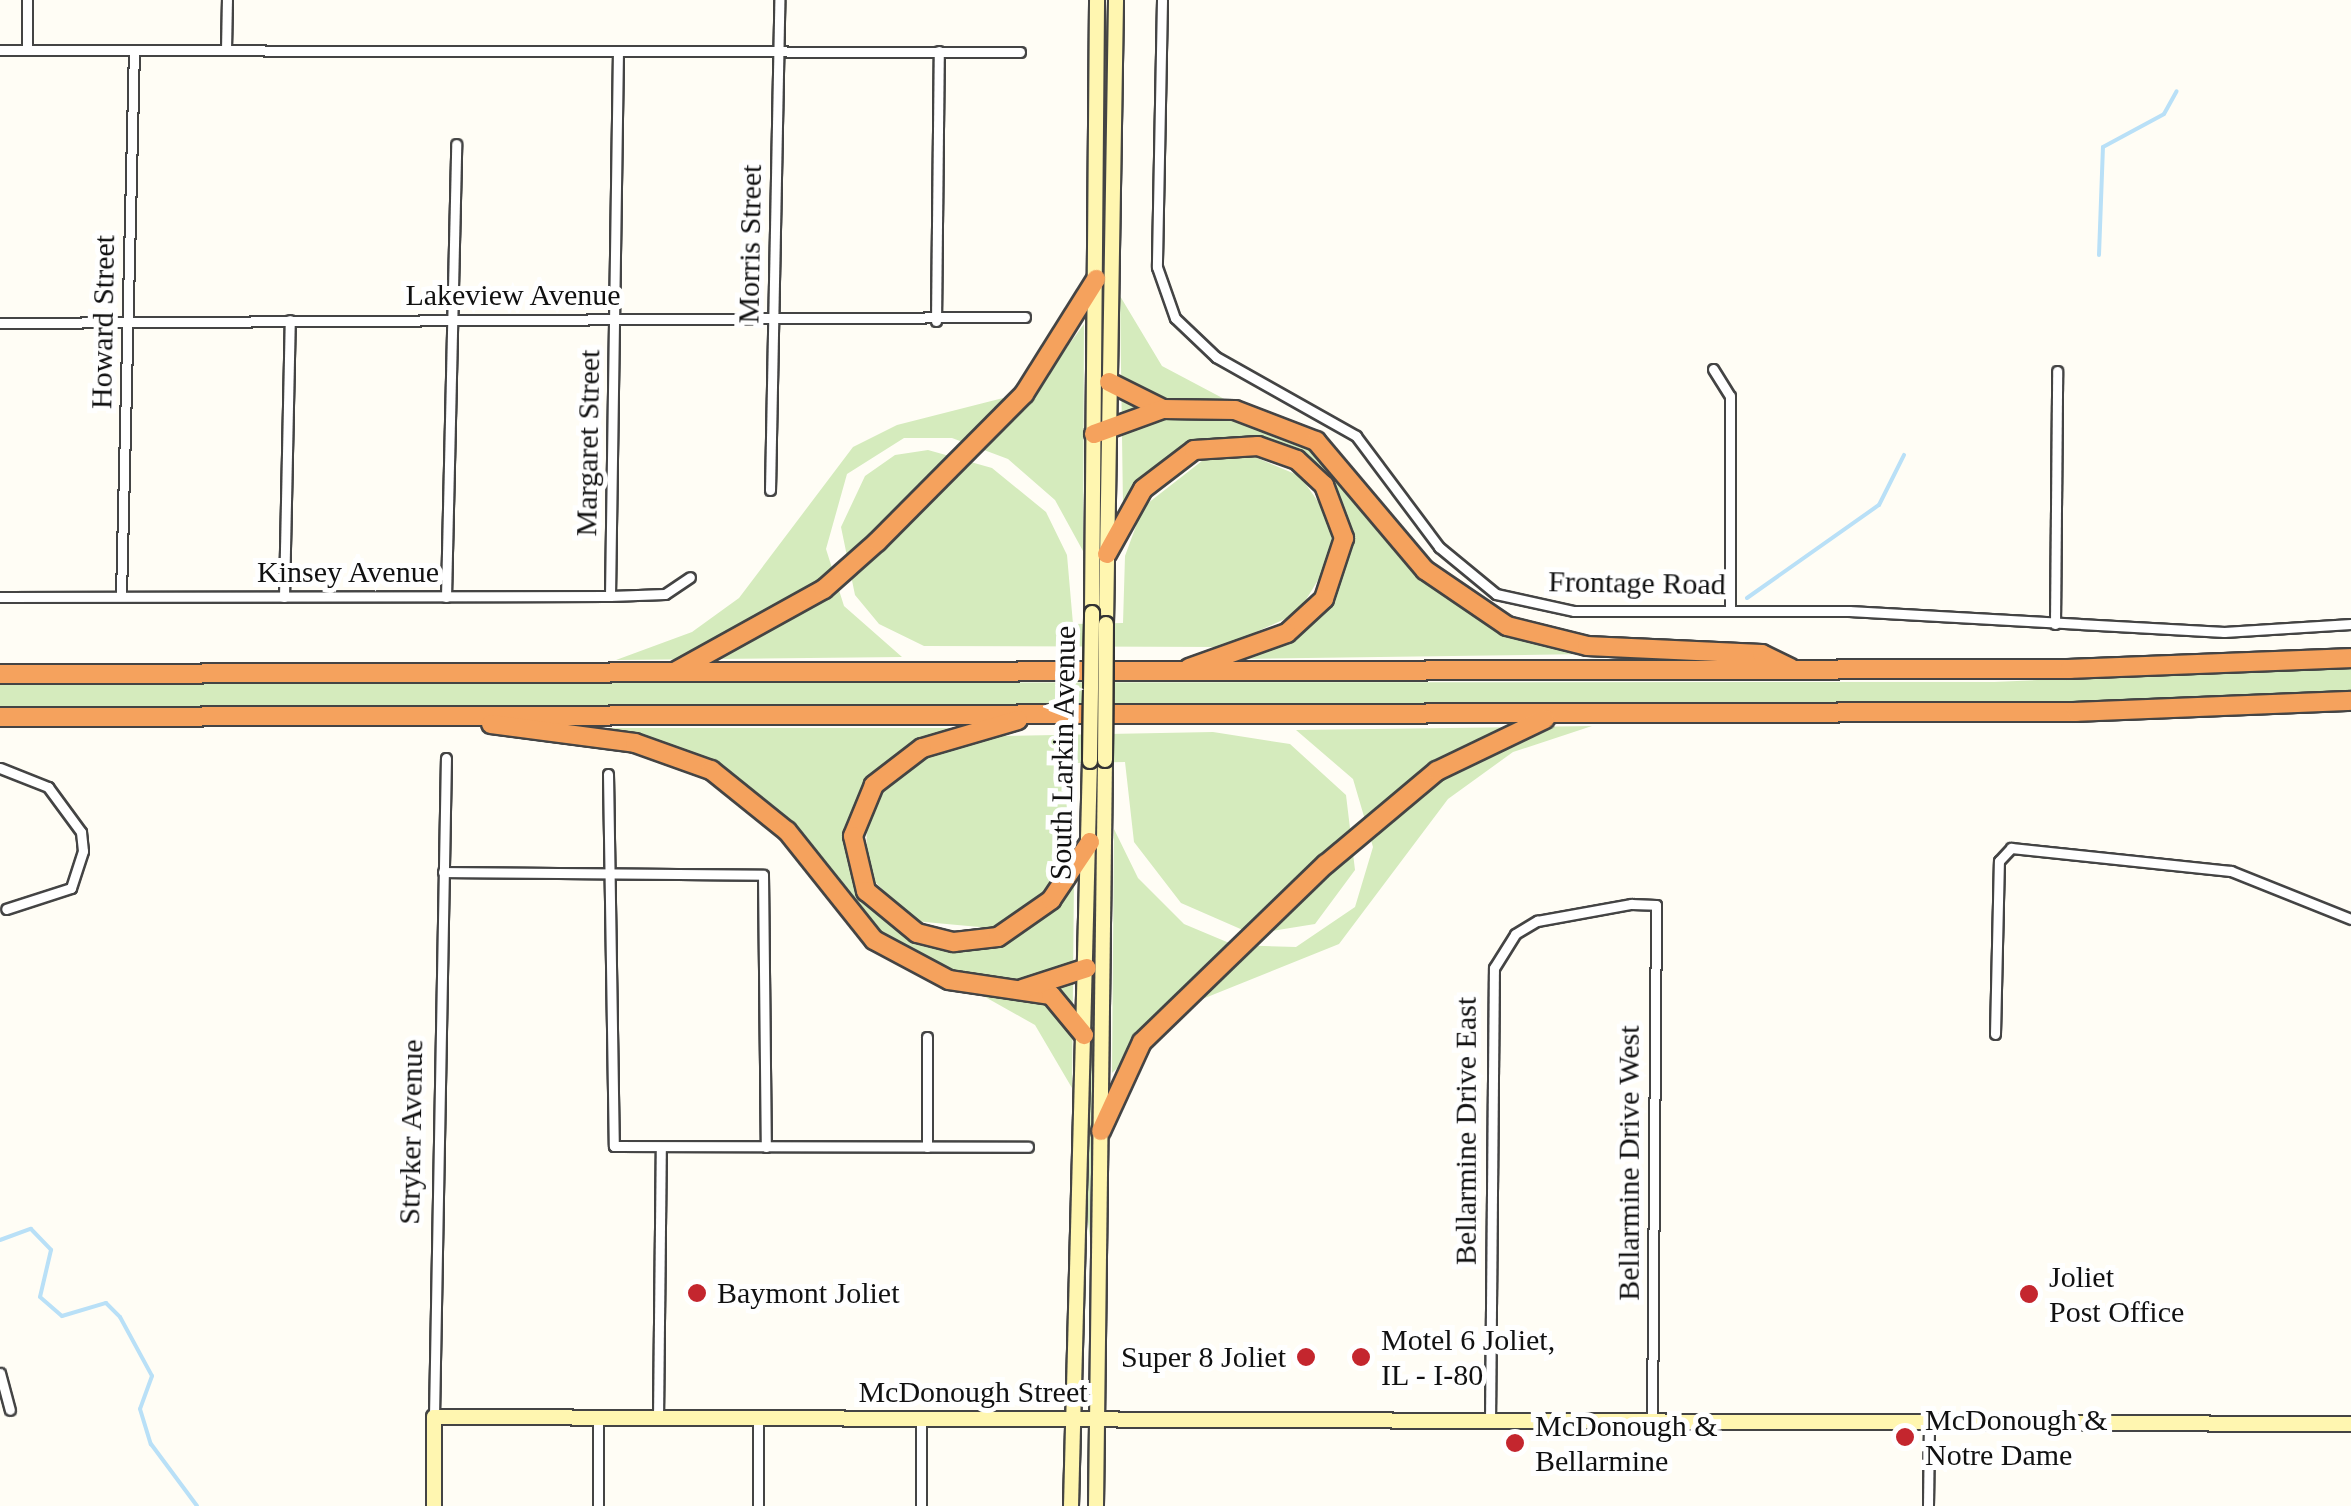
<!DOCTYPE html>
<html>
<head>
<meta charset="utf-8">
<style>
  body { margin:0 }
  #map { position:relative; width:2351px; height:1506px; overflow:hidden; background:#fffdf5; font-family:"Times New Roman",serif }
  div>[style] { position:absolute }
  .green>* { inset:0; background:#d5ebbd }
  .stream>* { height:4px; margin:-2px; padding:0 2px; transform-origin:2px; border-radius:2px; background:#b9e0f7 }
  .roads { filter:drop-shadow(2px 0 #444) drop-shadow(-2px 0 #444) drop-shadow(0 2px #444) drop-shadow(0 -2px #444) }
  .street>* { height:9px; margin:-4.5px; padding:0 4.5px; transform-origin:4.5px; border-radius:4.5px; background:#fff }
  .secondary>* { height:14px; margin:-7px; padding:0 7px; transform-origin:7px; border-radius:7px; background:#fff6b0 }
  .highway>* { height:18px; margin:-9px; padding:0 9px; transform-origin:9px; border-radius:9px; background:#f5a25d }
  .bridges { filter:drop-shadow(2px 0 #333) drop-shadow(-2px 0 #333) drop-shadow(0 2px #333) drop-shadow(0 -2px #333) }
  .secondary-bridge>* { height:14px; margin:-7px; padding:0 7px; transform-origin:7px; border-radius:7px; background:#fff6b0 }
  .dots>* { width:28px; height:28px; translate:-50% -50%; box-sizing:border-box; border:5px solid #fff; border-radius:50% }
  span { translate:-50% -50%; white-space:nowrap; text-align:center; line-height:1.15; -webkit-text-stroke:10px #fff; paint-order:stroke }
  .street-label { font-size:30px; color:#111 }
  .poi-label { font-size:30px; color:#111 }
  .left { translate:0 -50%; text-align:left }
  .right { translate:-100% -50%; text-align:right }
</style>
</head>
<body>
<div id="map">
  <div class="green">
    <i style="clip-path:polygon(1120px 296px,1162px 366px,1313px 446px,1449px 600px,1524px 639px,1588px 654px,1236px 659px,1334px 594px,1348px 556px,1343px 507px,1329px 481px,1249px 438px,1227px 438px,1168px 458px,1123px 507px)"></i>
    <i style="clip-path:polygon(1084px 324px,1083px 551px,1055px 500px,1008px 459px,952px 438px,904px 438px,847px 474px,826px 549px,844px 606px,902px 657px,616px 660px,692px 632px,739px 598px,853px 447px,897px 425px,1011px 396px,1056px 362px)"></i>
    <i style="clip-path:polygon(928px 450px,992px 468px,1046px 512px,1067px 555px,1073px 624px,1123px 623px,1125px 556px,1143px 507px,1207px 457px,1250px 455px,1300px 476px,1331px 520px,1332px 557px,1298px 613px,1223px 647px,924px 646px,879px 624px,855px 595px,841px 527px,865px 476px,895px 455px)"></i>
    <i style="clip-path:polygon(2351px 666px,2351px 691px,2143px 702px,0 709px,0 683px,1994px 682px)"></i>
    <i style="clip-path:polygon(1592px 726px,1513px 752px,1448px 799px,1339px 944px,1180px 1008px,1112px 1073px,1114px 829px,1138px 878px,1184px 924px,1234px 945px,1296px 947px,1355px 907px,1373px 847px,1353px 779px,1296px 730px)"></i>
    <i style="clip-path:polygon(565px 728px,961px 728px,898px 754px,865px 787px,848px 832px,854px 882px,881px 918px,917px 940px,1008px 939px,1074px 878px,1072px 1088px,1035px 1025px,884px 940px,738px 778px,657px 741px)"></i>
    <i style="clip-path:polygon(1213px 732px,1290px 744px,1346px 795px,1355px 870px,1315px 924px,1252px 934px,1181px 903px,1134px 842px,1125px 762px,1074px 763px,1061px 868px,1026px 912px,990px 928px,914px 921px,866px 873px,867px 813px,885px 784px,920px 757px,998px 736px)"></i>
    <i style="clip-path:polygon(1092px 1015px,1095px 1016px,1093px 1261px,1084px 1191px)"></i>
  </div>
  <div class="stream">
    <i style="left:2099px;top:255px;width:108px;rotate:-87.9deg"></i>
    <i style="left:2103px;top:147px;width:69px;rotate:-28.4deg"></i>
    <i style="left:2164px;top:114px;width:26px;rotate:-61deg"></i>
    <i style="left:1747px;top:598px;width:161px;rotate:-35.2deg"></i>
    <i style="left:1879px;top:505px;width:56px;rotate:-63.4deg"></i>
    <i style="left:1726px;top:616px;width:1px"></i>
    <i style="left:0;top:1240px;width:33px;rotate:-20deg"></i>
    <i style="left:31px;top:1229px;width:29px;rotate:46deg"></i>
    <i style="left:51px;top:1250px;width:48px;rotate:103.2deg"></i>
    <i style="left:40px;top:1297px;width:29px;rotate:41deg"></i>
    <i style="left:62px;top:1316px;width:46px;rotate:-16.5deg"></i>
    <i style="left:106px;top:1303px;width:20px;rotate:45deg"></i>
    <i style="left:120px;top:1317px;width:67px;rotate:61.5deg"></i>
    <i style="left:152px;top:1376px;width:35px;rotate:110deg"></i>
    <i style="left:140px;top:1409px;width:37px;rotate:73deg"></i>
    <i style="left:151px;top:1444px;width:77px;rotate:53.4deg"></i>
  </div>
  <div class="roads">
    <div class="street">
      <i style="left:27px;top:0;width:50px;rotate:90deg"></i>
      <i style="left:1162px;top:0;width:267px;rotate:91.1deg"></i>
      <i style="left:1157px;top:267px;width:54px;rotate:70.6deg"></i>
      <i style="left:1175px;top:318px;width:57px;rotate:43.6deg"></i>
      <i style="left:1216px;top:357px;width:161px;rotate:29.4deg"></i>
      <i style="left:1356px;top:436px;width:139px;rotate:53.2deg"></i>
      <i style="left:1439px;top:547px;width:74px;rotate:39.5deg"></i>
      <i style="left:1496px;top:594px;width:80px;rotate:12.3deg"></i>
      <i style="left:1574px;top:611px;width:275px"></i>
      <i style="left:1849px;top:611px;width:376px;rotate:3.2deg"></i>
      <i style="left:2224px;top:632px;width:127px;rotate:-3.6deg"></i>
      <i style="left:0;top:50px;width:1020px;rotate:0.11deg"></i>
      <i style="left:226px;top:50px;width:50px;rotate:-88.9deg"></i>
      <i style="left:936px;top:321px;width:270px;rotate:-89.4deg"></i>
      <i style="left:0;top:323px;width:1025px;rotate:-0.34deg"></i>
      <i style="left:1713px;top:369px;width:32px;rotate:58deg"></i>
      <i style="left:1730px;top:396px;width:214px;rotate:90deg"></i>
      <i style="left:770px;top:490px;width:490px;rotate:-88.9deg"></i>
      <i style="left:121px;top:596px;width:546px;rotate:-88.64deg"></i>
      <i style="left:610px;top:596px;width:545px;rotate:-89.16deg"></i>
      <i style="left:0;top:597px;width:610px;rotate:-0.09deg"></i>
      <i style="left:610px;top:596px;width:55px;rotate:-2.1deg"></i>
      <i style="left:665px;top:594px;width:30px;rotate:-34deg"></i>
      <i style="left:284px;top:597px;width:277px;rotate:-88.8deg"></i>
      <i style="left:446px;top:597px;width:453px;rotate:-88.7deg"></i>
      <i style="left:2055px;top:624px;width:253px;rotate:-89.5deg"></i>
      <i style="left:0;top:768px;width:52px;rotate:21.6deg"></i>
      <i style="left:48px;top:787px;width:56px;rotate:53.7deg"></i>
      <i style="left:81px;top:832px;width:19px;rotate:84deg"></i>
      <i style="left:83px;top:851px;width:39px;rotate:108deg"></i>
      <i style="left:71px;top:888px;width:68px;rotate:162.1deg"></i>
      <i style="left:608px;top:774px;width:372px;rotate:89.1deg"></i>
      <i style="left:614px;top:1146px;width:414px;rotate:0.1deg"></i>
      <i style="left:443px;top:872px;width:320px;rotate:0.5deg"></i>
      <i style="left:763px;top:875px;width:272px;rotate:89.4deg"></i>
      <i style="left:1995px;top:1034px;width:173px;rotate:-88.7deg"></i>
      <i style="left:1999px;top:861px;width:18px;rotate:-47deg"></i>
      <i style="left:2011px;top:848px;width:221px;rotate:6deg"></i>
      <i style="left:2231px;top:871px;width:129px;rotate:21.8deg"></i>
      <i style="left:927px;top:1147px;width:110px;rotate:-90deg"></i>
      <i style="left:0;top:1373px;width:38px;rotate:75deg"></i>
      <i style="left:434px;top:1417px;width:659px;rotate:-88.96deg"></i>
      <i style="left:658px;top:1418px;width:270px;rotate:-89.4deg"></i>
      <i style="left:1490px;top:1422px;width:454px;rotate:-89.5deg"></i>
      <i style="left:1494px;top:968px;width:40px;rotate:-58deg"></i>
      <i style="left:1515px;top:934px;width:26px;rotate:-31deg"></i>
      <i style="left:1537px;top:921px;width:96px;rotate:-10.3deg"></i>
      <i style="left:1631px;top:904px;width:25px;rotate:2deg"></i>
      <i style="left:1656px;top:905px;width:516px;rotate:90.44deg"></i>
      <i style="left:598px;top:1506px;width:88px;rotate:-90deg"></i>
      <i style="left:758px;top:1506px;width:88px;rotate:-90deg"></i>
      <i style="left:921px;top:1506px;width:86px;rotate:-90deg"></i>
      <i style="left:1928px;top:1506px;width:84px;rotate:-89.3deg"></i>
    </div>
    <div class="secondary">
      <i style="left:1092px;top:613px;width:613px;rotate:-89.53deg"></i>
      <i style="left:1106px;top:624px;width:624px;rotate:-89.08deg"></i>
      <i style="left:434px;top:1506px;width:89px;rotate:-90deg"></i>
      <i style="left:434px;top:1417px;width:1917px;rotate:0.21deg"></i>
      <i style="left:1071px;top:1506px;width:745px;rotate:-88.54deg"></i>
      <i style="left:1096px;top:1506px;width:746px;rotate:-89.31deg"></i>
    </div>
    <div class="highway">
      <i style="left:1109px;top:382px;width:60px;rotate:26.6deg"></i>
      <i style="left:1163px;top:409px;width:72px;rotate:0.8deg"></i>
      <i style="left:1235px;top:410px;width:87px;rotate:20.9deg"></i>
      <i style="left:1316px;top:441px;width:169px;rotate:49.8deg"></i>
      <i style="left:1425px;top:570px;width:99px;rotate:34.3deg"></i>
      <i style="left:1507px;top:626px;width:82px;rotate:14deg"></i>
      <i style="left:1587px;top:646px;width:175px;rotate:2.6deg"></i>
      <i style="left:1762px;top:654px;width:32px;rotate:26deg"></i>
      <i style="left:1094px;top:434px;width:73px;rotate:-19.9deg"></i>
      <i style="left:1107px;top:554px;width:74px;rotate:-61deg"></i>
      <i style="left:1143px;top:489px;width:64px;rotate:-37.4deg"></i>
      <i style="left:1194px;top:450px;width:64px;rotate:-3.6deg"></i>
      <i style="left:1258px;top:446px;width:41px;rotate:19.7deg"></i>
      <i style="left:1297px;top:460px;width:37px;rotate:43deg"></i>
      <i style="left:1324px;top:485px;width:57px;rotate:69.3deg"></i>
      <i style="left:1344px;top:538px;width:64px;rotate:108.2deg"></i>
      <i style="left:1324px;top:599px;width:50px;rotate:137.4deg"></i>
      <i style="left:1287px;top:633px;width:104px;rotate:160.3deg"></i>
      <i style="left:676px;top:671px;width:169px;rotate:-29deg"></i>
      <i style="left:824px;top:589px;width:71px;rotate:-41.6deg"></i>
      <i style="left:877px;top:542px;width:209px;rotate:-45.2deg"></i>
      <i style="left:1024px;top:394px;width:136px;rotate:-57.9deg"></i>
      <i style="left:0;top:674px;width:2070px;rotate:-0.14deg"></i>
      <i style="left:2070px;top:669px;width:281px;rotate:-2.2deg"></i>
      <i style="left:0;top:717px;width:2076px;rotate:-0.14deg"></i>
      <i style="left:2076px;top:712px;width:275px;rotate:-2.3deg"></i>
      <i style="left:1018px;top:720px;width:100px;rotate:163.7deg"></i>
      <i style="left:922px;top:748px;width:61px;rotate:142.4deg"></i>
      <i style="left:874px;top:785px;width:55px;rotate:112.4deg"></i>
      <i style="left:853px;top:836px;width:57px;rotate:76.7deg"></i>
      <i style="left:866px;top:891px;width:66px;rotate:39.5deg"></i>
      <i style="left:917px;top:933px;width:38px;rotate:14deg"></i>
      <i style="left:954px;top:942px;width:44px;rotate:-6.5deg"></i>
      <i style="left:998px;top:937px;width:65px;rotate:-34.9deg"></i>
      <i style="left:1051px;top:900px;width:70px;rotate:-56.1deg"></i>
      <i style="left:491px;top:724px;width:145px;rotate:7.5deg"></i>
      <i style="left:635px;top:743px;width:81px;rotate:19.6deg"></i>
      <i style="left:711px;top:770px;width:97px;rotate:38.8deg"></i>
      <i style="left:787px;top:831px;width:139px;rotate:51.4deg"></i>
      <i style="left:874px;top:940px;width:85px;rotate:28.1deg"></i>
      <i style="left:949px;top:980px;width:103px;rotate:8.4deg"></i>
      <i style="left:1051px;top:995px;width:52px;rotate:50.5deg"></i>
      <i style="left:1022px;top:989px;width:68px;rotate:-17.9deg"></i>
      <i style="left:1101px;top:1131px;width:98px;rotate:-65.3deg"></i>
      <i style="left:1142px;top:1042px;width:256px;rotate:-44.1deg"></i>
      <i style="left:1326px;top:864px;width:145px;rotate:-40deg"></i>
      <i style="left:1437px;top:771px;width:120px;rotate:-25.7deg"></i>
    </div>
  </div>
  <div class="bridges">
    <div class="secondary-bridge">
      <i style="left:1105px;top:760px;width:136px;rotate:-89.6deg"></i>
      <i style="left:1090px;top:761px;width:148px;rotate:-89.2deg"></i>
    </div>
  </div>
  <div class="dots">
    <i style="left:697px;top:1293px;background:#c4262e"></i>
    <i style="left:2029px;top:1294px;background:#c4262e"></i>
    <i style="left:1306px;top:1357px;background:#c4262e"></i>
    <i style="left:1361px;top:1357px;background:#c4262e"></i>
    <i style="left:1905px;top:1437px;background:#c4262e"></i>
    <i style="left:1515px;top:1443px;background:#c4262e"></i>
  </div>
  <div class="street-label">
    <span style="left:750px;top:244px;rotate:-89deg">Morris Street</span>
    <span style="left:513px;top:295px">Lakeview Avenue</span>
    <span style="left:103px;top:322px;rotate:-89deg">Howard Street</span>
    <span style="left:588px;top:443px;rotate:-89deg">Margaret Street</span>
    <span style="left:348px;top:572px">Kinsey Avenue</span>
    <span style="left:1637px;top:583px;rotate:1deg">Frontage Road</span>
    <span style="left:1063px;top:753px;rotate:-89deg">South Larkin Avenue</span>
    <span style="left:1466px;top:1131px;rotate:-90deg">Bellarmine Drive East</span>
    <span style="left:411px;top:1132px;rotate:-89deg">Stryker Avenue</span>
    <span style="left:1629px;top:1163px;rotate:-90deg">Bellarmine Drive West</span>
    <span style="left:973px;top:1392px">McDonough Street</span>
  </div>
  <div class="poi-label">
    <span class="left" style="left:2049px;top:1294px">Joliet<br>Post Office</span>
    <span class="left" style="left:717px;top:1293px">Baymont Joliet</span>
    <span class="left" style="left:1381px;top:1357px">Motel 6 Joliet,<br>IL - I-80</span>
    <span class="right" style="left:1286px;top:1357px">Super 8 Joliet</span>
    <span class="left" style="left:1925px;top:1437px">McDonough &amp;<br>Notre Dame</span>
    <span class="left" style="left:1535px;top:1443px">McDonough &amp;<br>Bellarmine</span>
  </div>
</div>
</body>
</html>
